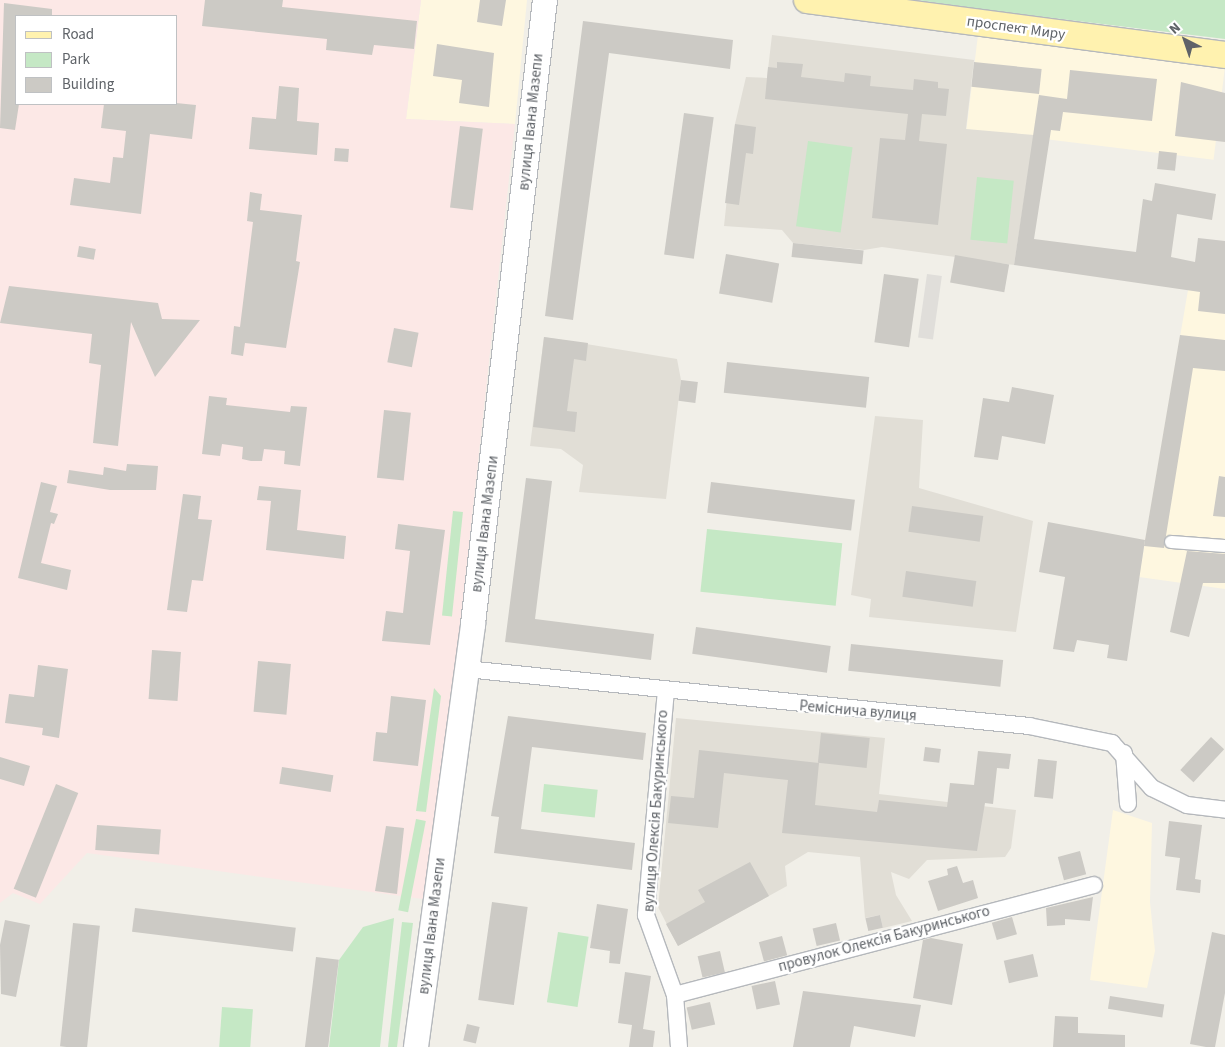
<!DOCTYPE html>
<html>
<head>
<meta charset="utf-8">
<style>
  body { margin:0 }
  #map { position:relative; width:1225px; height:1047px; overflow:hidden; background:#f1efe8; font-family:"Source Sans 3",sans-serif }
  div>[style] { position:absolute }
  .commercial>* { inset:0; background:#fef7e0; transform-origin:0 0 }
  .industrial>* { inset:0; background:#e0deda; transform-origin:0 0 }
  .education>* { inset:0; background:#e1ded6 }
  .medical>* { inset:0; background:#fce8e6 }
  .green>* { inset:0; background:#c5e8c5; transform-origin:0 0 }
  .building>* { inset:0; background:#cccac5; transform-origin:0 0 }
  .roads { filter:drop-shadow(1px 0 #b5b8bc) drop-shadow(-1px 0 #b5b8bc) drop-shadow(0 1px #b5b8bc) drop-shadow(0 -1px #b5b8bc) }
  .pedestrian>* { height:12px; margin:-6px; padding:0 6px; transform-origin:6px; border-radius:6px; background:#fff }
  .minor>* { height:16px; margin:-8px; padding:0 8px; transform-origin:8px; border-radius:8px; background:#fff }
  .secondary>* { height:24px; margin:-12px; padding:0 12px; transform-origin:12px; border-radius:12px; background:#fff }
  .primary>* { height:26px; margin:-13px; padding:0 13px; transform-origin:13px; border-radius:13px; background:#fff2af }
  span { translate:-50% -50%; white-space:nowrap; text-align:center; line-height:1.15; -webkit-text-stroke:4.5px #fff; paint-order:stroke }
  .street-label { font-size:15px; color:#5f6368 }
  .legend { position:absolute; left:15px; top:15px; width:162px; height:90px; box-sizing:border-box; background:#fff; border:1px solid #bfc1c3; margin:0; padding:6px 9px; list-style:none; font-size:15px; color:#5f6368 }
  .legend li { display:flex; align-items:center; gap:10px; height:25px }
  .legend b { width:25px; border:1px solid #bfc1c3 }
  .north { position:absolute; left:1160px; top:15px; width:50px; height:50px; -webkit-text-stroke:4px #fff; paint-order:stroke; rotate:319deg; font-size:14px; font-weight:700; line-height:20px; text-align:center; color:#5f6368 }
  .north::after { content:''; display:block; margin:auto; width:18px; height:22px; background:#5f6368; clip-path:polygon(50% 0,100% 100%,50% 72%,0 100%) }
</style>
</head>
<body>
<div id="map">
  <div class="commercial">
    <i style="clip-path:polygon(421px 0,527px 0,515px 124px,406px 119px)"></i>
    <i style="left:978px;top:35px;width:249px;height:95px;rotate:7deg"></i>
    <i style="clip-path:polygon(1225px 252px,1225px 589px,1139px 577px,1188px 290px,1195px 262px)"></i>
    <i style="clip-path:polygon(1113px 810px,1152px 823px,1150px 902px,1155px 951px,1147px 988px,1090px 980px)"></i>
  </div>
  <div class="industrial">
    <i style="left:927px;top:274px;width:15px;height:64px;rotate:8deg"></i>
  </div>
  <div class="education">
    <i style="clip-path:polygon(772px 35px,974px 60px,966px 129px,1034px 135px,1014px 265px,882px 247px,864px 250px,793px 243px,782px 230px,724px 226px,735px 124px,746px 77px,767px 78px)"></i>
    <i style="clip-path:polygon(544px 337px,677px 359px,681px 380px,666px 499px,579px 492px,583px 465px,561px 449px,530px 446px)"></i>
    <i style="clip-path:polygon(875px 416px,923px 420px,919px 488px,1033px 521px,1016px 632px,869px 617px,871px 599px,851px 595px)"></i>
    <i style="clip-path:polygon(676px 718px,885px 738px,879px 794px,1016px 810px,1011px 848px,1005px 857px,927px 860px,909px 879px,891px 872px,896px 895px,912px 921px,883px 928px,880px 915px,865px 918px,860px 857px,808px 852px,785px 866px,787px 886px,678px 946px,658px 907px)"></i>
  </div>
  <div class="medical">
    <i style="clip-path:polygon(evenodd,0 0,421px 0,406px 119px,515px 124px,430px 900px,87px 853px,40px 904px,13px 893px,0 903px,0 0,16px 16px,176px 16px,176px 104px,16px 104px,16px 16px)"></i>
  </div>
  <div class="green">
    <i style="clip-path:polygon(917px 0,1225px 0,1225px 39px,980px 9px)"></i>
    <i style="left:808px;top:141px;width:45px;height:86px;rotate:8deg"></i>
    <i style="left:977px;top:177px;width:37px;height:63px;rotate:6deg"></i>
    <i style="left:453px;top:511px;width:10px;height:105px;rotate:6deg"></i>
    <i style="left:707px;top:529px;width:136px;height:63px;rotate:6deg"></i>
    <i style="clip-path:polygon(434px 688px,441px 696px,426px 812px,416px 811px)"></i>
    <i style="left:544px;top:784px;width:54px;height:28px;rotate:6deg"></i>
    <i style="left:416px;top:819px;width:10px;height:93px;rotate:11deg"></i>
    <i style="clip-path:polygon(394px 918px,380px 1047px,329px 1047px,339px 960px,363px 927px)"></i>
    <i style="clip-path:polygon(402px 922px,413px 923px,397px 1047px,388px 1047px)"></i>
    <i style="left:558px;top:932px;width:31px;height:71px;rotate:9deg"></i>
    <i style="left:222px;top:1007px;width:31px;height:40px;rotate:4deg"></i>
  </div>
  <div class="building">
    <i style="clip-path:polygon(205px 0,283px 0,282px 7px,417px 21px,414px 49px,374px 45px,372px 55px,326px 50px,327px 39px,202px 26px)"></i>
    <i style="clip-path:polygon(480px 0,506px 0,502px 26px,477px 22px)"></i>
    <i style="clip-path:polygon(4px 3px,52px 9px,52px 16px,16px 16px,19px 104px,15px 130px,0 128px)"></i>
    <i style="clip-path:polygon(583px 21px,733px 40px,730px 69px,609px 53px,573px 320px,545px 316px)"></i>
    <i style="clip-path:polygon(437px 44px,494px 53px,489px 107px,459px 103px,462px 80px,433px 76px)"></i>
    <i style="clip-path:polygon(777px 62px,803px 64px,801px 77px,844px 82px,845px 73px,871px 76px,870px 86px,913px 90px,914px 79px,938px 82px,938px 88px,949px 89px,946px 116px,922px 114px,919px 141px,947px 144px,938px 225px,872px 218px,880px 138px,905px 140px,908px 114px,765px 99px,768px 67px,777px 68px)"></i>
    <i style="left:974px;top:62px;width:68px;height:25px;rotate:6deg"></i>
    <i style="clip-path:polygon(1070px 70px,1157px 79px,1152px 121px,1063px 112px,1060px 131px,1051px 130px,1034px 239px,1136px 252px,1143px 199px,1152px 201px,1155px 183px,1216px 194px,1212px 220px,1177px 214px,1171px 257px,1195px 262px,1198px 238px,1225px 241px,1225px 314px,1198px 311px,1200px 292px,1014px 265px,1039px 95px,1067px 99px)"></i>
    <i style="clip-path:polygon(1181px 82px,1225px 93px,1225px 142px,1175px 136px)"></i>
    <i style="clip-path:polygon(279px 86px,299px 88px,297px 121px,319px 123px,317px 155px,249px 149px,252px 117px,276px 119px)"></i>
    <i style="clip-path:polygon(176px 103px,196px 105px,192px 139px,150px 134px,141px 214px,70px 205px,74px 178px,110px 183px,113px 157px,123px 158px,126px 131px,101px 128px,104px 104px)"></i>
    <i style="left:684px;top:113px;width:30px;height:143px;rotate:8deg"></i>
    <i style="clip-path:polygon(735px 124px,756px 127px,753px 154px,746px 153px,739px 205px,725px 203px)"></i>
    <i style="left:460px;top:126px;width:23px;height:82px;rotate:7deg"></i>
    <i style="left:335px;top:148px;width:14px;height:13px;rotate:4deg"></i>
    <i style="left:1159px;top:151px;width:18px;height:18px;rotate:6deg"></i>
    <i style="clip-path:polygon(250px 192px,262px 194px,260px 210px,302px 215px,296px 261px,300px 262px,286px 348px,245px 343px,243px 356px,231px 354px,234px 326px,240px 327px,253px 222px,247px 221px)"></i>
    <i style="left:793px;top:243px;width:71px;height:14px;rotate:6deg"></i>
    <i style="left:79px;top:246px;width:17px;height:11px;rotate:10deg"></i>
    <i style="left:726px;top:254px;width:54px;height:40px;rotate:10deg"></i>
    <i style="left:955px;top:255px;width:55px;height:28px;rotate:10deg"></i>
    <i style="left:884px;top:274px;width:35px;height:69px;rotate:8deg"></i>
    <i style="clip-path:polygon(9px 286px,158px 303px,162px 319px,200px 320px,155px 377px,131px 322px,118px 446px,93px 443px,101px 365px,89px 363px,92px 334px,0 323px)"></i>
    <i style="left:394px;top:328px;width:25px;height:35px;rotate:11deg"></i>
    <i style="clip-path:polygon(1180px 335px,1225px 340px,1225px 371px,1193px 368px,1164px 548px,1144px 546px)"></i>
    <i style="clip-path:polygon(544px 337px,588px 343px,586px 361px,574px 359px,567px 411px,577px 412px,575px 432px,533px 427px)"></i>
    <i style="left:727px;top:362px;width:143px;height:31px;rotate:6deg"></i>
    <i style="left:681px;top:380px;width:17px;height:21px;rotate:7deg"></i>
    <i style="clip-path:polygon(1012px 387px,1054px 395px,1045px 444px,1002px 436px,998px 460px,974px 457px,983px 398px,1009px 402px)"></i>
    <i style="clip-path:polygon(209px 396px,227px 398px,226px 405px,290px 412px,291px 406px,307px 407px,300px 466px,284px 464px,285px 451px,264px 449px,262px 461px,251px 461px,242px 459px,243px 447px,222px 444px,220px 456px,202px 454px)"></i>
    <i style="left:384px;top:410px;width:27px;height:68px;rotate:6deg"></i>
    <i style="clip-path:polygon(127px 464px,158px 466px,156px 490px,110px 490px,67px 483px,69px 470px,103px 475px,104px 467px,126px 471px)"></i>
    <i style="clip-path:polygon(1219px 476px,1225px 477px,1225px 517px,1213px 516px)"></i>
    <i style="clip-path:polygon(526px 478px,552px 481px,535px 619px,654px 634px,651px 660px,505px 642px)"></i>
    <i style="clip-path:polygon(41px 482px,57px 486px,50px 512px,58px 514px,54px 524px,51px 523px,41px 563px,71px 570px,67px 590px,18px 578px)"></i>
    <i style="left:711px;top:482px;width:145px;height:31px;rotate:7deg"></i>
    <i style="clip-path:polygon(259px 486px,301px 490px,297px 530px,346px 536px,344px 559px,266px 550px,271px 501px,257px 500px)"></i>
    <i style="clip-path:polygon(183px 494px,201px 496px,198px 519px,212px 520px,203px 581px,192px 580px,187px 612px,167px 610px)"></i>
    <i style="left:912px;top:506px;width:72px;height:26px;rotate:8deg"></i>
    <i style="clip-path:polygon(1048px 522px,1145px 540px,1127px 661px,1107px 658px,1109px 645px,1077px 640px,1074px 652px,1053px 649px,1065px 577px,1039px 572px)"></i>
    <i style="clip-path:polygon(398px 524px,445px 530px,430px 645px,382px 641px,386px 611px,403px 613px,410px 551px,395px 549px)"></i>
    <i style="clip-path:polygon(1187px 551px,1225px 554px,1225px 583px,1203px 583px,1189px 637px,1170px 632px)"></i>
    <i style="left:906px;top:571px;width:71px;height:26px;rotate:8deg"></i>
    <i style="left:696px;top:627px;width:136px;height:27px;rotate:8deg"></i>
    <i style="left:851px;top:644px;width:153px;height:27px;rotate:6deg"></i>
    <i style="left:152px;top:650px;width:29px;height:49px;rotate:4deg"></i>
    <i style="left:258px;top:661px;width:33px;height:51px;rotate:5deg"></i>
    <i style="clip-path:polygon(38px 665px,68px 669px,59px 738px,42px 735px,43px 728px,5px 723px,9px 694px,34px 697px)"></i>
    <i style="clip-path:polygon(391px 696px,426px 700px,418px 766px,373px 761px,376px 732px,387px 733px)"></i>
    <i style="clip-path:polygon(508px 716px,646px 733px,643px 760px,532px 747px,521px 829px,635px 843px,632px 870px,494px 853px,499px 817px,491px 816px)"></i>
    <i style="left:821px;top:733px;width:49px;height:30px;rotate:6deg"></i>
    <i style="left:1211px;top:737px;width:18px;height:45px;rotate:43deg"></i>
    <i style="left:925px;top:747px;width:16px;height:14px;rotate:7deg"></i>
    <i style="clip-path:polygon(699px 750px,819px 763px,815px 805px,877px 812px,879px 800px,947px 807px,950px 783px,974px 785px,978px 751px,1011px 754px,1009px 769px,997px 768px,993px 804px,985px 803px,977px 851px,782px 833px,788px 780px,724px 773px,718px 828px,668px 823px,671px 796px,694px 798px)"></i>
    <i style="clip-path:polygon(0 757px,30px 766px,24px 786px,0 779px)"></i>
    <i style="left:1038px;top:759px;width:19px;height:38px;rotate:6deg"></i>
    <i style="left:282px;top:767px;width:52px;height:17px;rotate:9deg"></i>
    <i style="left:56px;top:784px;width:24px;height:113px;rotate:22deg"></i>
    <i style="clip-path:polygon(1169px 821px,1202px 825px,1195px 879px,1201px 880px,1200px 893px,1176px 890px,1180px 858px,1165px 856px)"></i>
    <i style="left:97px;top:825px;width:64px;height:25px;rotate:4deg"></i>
    <i style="clip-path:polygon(386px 826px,404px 828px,397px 894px,375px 891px)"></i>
    <i style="left:1080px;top:851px;width:24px;height:23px;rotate:75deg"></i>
    <i style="clip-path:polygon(750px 862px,769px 896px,678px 946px,666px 924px,705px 902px,698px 890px)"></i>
    <i style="clip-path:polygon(957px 866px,963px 883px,973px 880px,978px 898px,938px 911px,928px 881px,948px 875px,947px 869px)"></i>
    <i style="clip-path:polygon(1093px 897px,1090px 921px,1065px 919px,1065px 925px,1047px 926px,1046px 908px)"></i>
    <i style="left:492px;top:902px;width:36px;height:99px;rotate:8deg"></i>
    <i style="clip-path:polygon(597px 904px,628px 909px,620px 964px,609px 963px,610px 951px,590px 948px)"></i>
    <i style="left:135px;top:908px;width:162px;height:24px;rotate:7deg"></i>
    <i style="left:880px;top:915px;width:13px;height:15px;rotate:77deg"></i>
    <i style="left:1012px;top:917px;width:18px;height:21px;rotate:74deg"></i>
    <i style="clip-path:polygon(5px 920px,30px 925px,16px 997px,1px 994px,0 945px)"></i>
    <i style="left:73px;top:923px;width:27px;height:124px;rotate:6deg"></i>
    <i style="left:836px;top:923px;width:18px;height:24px;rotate:77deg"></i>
    <i style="clip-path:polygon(1212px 932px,1225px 935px,1225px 993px,1215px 1047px,1206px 1047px,1190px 1044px)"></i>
    <i style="left:782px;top:936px;width:20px;height:24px;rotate:75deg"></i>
    <i style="clip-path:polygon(931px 938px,963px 944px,952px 1005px,913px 998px,923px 940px)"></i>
    <i style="left:720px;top:951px;width:22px;height:23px;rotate:77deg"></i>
    <i style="left:1033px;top:954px;width:23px;height:30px;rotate:77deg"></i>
    <i style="left:316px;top:957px;width:23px;height:91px;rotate:7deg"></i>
    <i style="clip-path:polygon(625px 972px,651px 976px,643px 1029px,655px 1031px,653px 1047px,629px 1047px,632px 1025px,618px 1023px)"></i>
    <i style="left:775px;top:981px;width:24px;height:24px;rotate:78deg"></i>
    <i style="clip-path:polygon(803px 991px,921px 1005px,915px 1037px,854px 1026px,850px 1047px,793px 1047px)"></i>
    <i style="left:1110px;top:996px;width:55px;height:13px;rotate:9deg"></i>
    <i style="left:710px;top:1002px;width:23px;height:24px;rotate:77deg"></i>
    <i style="clip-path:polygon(1055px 1016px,1078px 1017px,1078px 1033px,1125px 1035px,1125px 1047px,1053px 1047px)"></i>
    <i style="left:467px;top:1024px;width:13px;height:17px;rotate:13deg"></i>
  </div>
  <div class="roads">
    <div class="pedestrian">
      <i style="left:1171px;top:542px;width:54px;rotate:4.2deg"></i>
    </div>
    <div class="minor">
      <i style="left:466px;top:669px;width:566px;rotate:5.78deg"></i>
      <i style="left:1029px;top:726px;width:85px;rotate:11.6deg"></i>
      <i style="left:1112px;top:743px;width:60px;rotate:48.4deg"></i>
      <i style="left:1152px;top:788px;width:39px;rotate:26deg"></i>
      <i style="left:1187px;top:805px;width:38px;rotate:7deg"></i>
      <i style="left:666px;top:690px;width:226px;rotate:95.1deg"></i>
      <i style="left:646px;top:915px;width:85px;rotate:70.1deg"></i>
      <i style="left:675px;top:995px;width:52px;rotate:85.6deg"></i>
      <i style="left:1124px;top:753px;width:51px;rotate:85.5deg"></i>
      <i style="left:675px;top:995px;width:433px;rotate:-14.7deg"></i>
    </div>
    <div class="secondary">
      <i style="left:416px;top:1047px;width:427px;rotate:-82.3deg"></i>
      <i style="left:473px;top:624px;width:628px;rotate:-83.42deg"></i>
    </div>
    <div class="primary">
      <i style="left:807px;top:0;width:422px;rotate:7.5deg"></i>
    </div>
  </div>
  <div class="street-label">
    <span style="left:1016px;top:28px;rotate:8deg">проспект Миру</span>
    <span style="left:531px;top:122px;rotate:-84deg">вулиця Івана Мазепи</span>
    <span style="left:485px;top:524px;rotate:-83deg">вулиця Івана Мазепи</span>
    <span style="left:858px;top:711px;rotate:5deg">Реміснича вулиця</span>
    <span style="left:656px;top:811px;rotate:-86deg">вулиця Олексія Бакуринського</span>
    <span style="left:432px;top:926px;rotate:-83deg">вулиця Івана Мазепи</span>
    <span style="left:884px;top:939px;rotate:-15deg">провулок Олексія Бакуринського</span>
  </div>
  <ul class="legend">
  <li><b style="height:6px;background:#fff2af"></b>Road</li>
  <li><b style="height:14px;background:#c5e8c5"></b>Park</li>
  <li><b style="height:14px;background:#cccac5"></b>Building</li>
  </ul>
  <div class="north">N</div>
</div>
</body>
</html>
